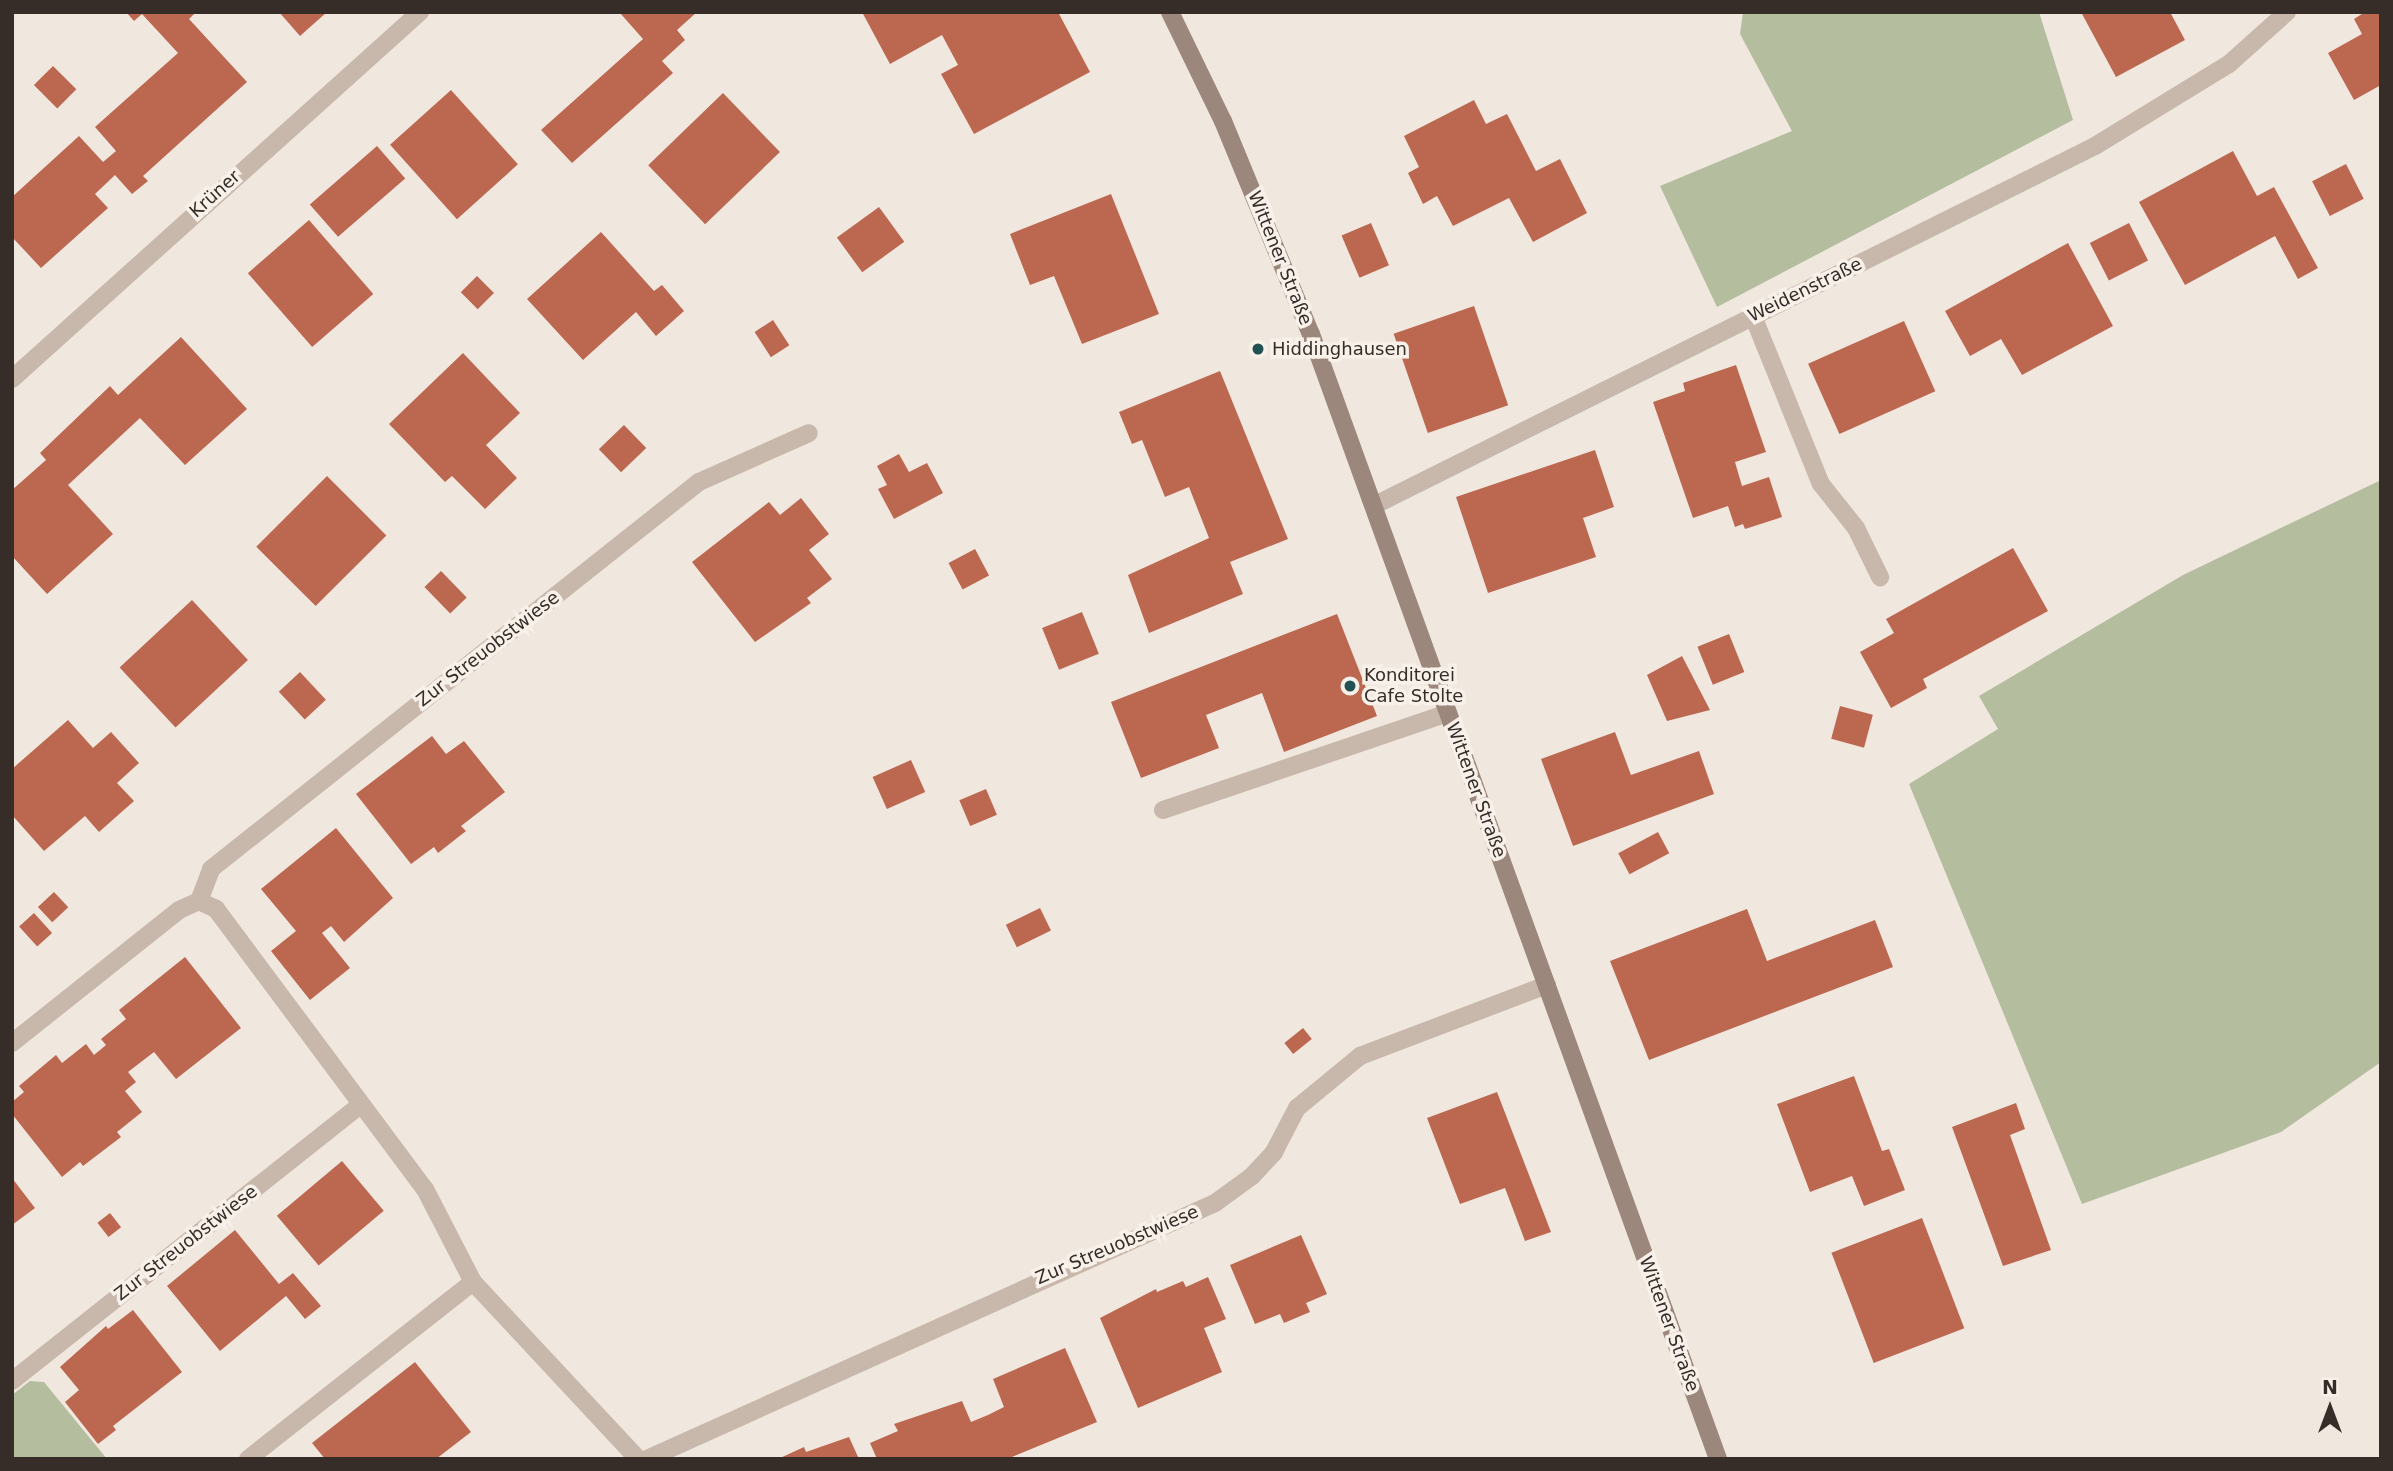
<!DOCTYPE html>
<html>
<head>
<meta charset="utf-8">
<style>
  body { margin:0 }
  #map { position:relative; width:2393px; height:1471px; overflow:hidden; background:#f0e7de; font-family:"DejaVu Sans",sans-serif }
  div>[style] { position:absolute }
  .green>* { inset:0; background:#b4be9f }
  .building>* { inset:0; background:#bc6851; transform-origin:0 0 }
  .service>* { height:18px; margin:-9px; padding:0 9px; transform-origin:9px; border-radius:9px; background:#c8b7ab }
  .minor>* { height:18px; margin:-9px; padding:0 9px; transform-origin:9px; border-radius:9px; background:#c8b7ab }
  .secondary>* { height:18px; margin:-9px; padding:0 9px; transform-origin:9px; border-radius:9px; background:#9b877c }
  .dots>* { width:19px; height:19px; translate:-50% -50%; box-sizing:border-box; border:4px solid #f8f1ea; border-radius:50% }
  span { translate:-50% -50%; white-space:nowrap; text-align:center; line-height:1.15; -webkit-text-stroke:7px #f8f1ea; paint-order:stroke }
  .street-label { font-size:18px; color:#362d29 }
  .poi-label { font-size:18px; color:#362d29 }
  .left { translate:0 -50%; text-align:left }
  .frame { position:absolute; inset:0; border:14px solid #362d29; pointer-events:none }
  .north { position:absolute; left:2295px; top:1373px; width:70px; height:70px; -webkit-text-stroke:5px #f8f1ea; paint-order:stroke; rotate:0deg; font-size:19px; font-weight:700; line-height:28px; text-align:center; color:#362d29 }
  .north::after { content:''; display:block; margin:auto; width:24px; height:32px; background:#362d29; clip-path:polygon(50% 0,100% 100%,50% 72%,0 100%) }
</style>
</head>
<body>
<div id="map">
  <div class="green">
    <i style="clip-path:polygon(1743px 12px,2039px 12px,2073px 120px,1717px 307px,1660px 186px,1792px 131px,1740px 34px)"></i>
    <i style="clip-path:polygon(2381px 480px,2381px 1062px,2281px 1132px,2082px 1204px,1909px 784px,1998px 729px,1979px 696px,2183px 575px)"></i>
    <i style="clip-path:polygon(30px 1381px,44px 1382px,107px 1459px,12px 1459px,12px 1395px)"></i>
  </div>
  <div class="building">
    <i style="clip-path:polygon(126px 12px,196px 12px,189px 19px,247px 82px,143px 176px,148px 181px,132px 194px,115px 175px,95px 194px,108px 208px,41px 268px,12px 237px,12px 197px,79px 136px,103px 162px,116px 151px,95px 127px,178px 53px,142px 14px,134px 21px)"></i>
    <i style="clip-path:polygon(279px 12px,327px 12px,300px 36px)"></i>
    <i style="clip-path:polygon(697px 12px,677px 30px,685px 40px,662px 61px,673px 73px,572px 163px,541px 130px,643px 39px,620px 13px)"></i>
    <i style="clip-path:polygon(862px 12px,1058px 12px,1090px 72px,974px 134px,941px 74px,958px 65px,942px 35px,890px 64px)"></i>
    <i style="clip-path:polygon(2081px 12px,2170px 12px,2185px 40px,2116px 77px)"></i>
    <i style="clip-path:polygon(2365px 12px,2381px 12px,2381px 85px,2354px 100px,2328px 53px,2362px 34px,2354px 19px)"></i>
    <i style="left:53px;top:66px;width:33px;height:27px;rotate:45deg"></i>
    <i style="left:451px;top:90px;width:100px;height:82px;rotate:48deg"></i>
    <i style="left:723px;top:93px;width:82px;height:104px;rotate:46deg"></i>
    <i style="clip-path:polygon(1474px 100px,1486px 124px,1507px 114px,1536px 171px,1560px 159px,1587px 213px,1533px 242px,1509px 198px,1453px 226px,1437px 196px,1423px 204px,1408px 173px,1419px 167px,1404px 136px)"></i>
    <i style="left:377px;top:146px;width:43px;height:89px;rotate:49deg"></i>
    <i style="clip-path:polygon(2233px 151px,2257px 196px,2274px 187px,2318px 268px,2298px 279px,2275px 236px,2185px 285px,2139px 202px)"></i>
    <i style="left:2346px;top:164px;width:39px;height:38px;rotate:63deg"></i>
    <i style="clip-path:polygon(1111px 194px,1159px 314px,1082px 344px,1054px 276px,1030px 285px,1010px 234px)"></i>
    <i style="left:879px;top:207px;width:43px;height:52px;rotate:54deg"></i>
    <i style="left:309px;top:220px;width:98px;height:81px;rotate:49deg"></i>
    <i style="left:1371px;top:223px;width:46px;height:32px;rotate:67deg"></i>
    <i style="left:2129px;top:223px;width:42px;height:44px;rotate:63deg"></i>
    <i style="clip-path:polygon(601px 232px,654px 291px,662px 285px,684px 311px,656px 336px,636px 312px,583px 360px,527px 299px)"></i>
    <i style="clip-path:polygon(2068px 243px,2113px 326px,2022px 375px,2001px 339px,1970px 356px,1945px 311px)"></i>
    <i style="left:477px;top:276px;width:24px;height:23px;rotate:45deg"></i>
    <i style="left:1474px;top:306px;width:105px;height:85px;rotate:71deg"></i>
    <i style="left:773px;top:320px;width:30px;height:22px;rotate:57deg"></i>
    <i style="left:1904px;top:321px;width:77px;height:105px;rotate:66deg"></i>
    <i style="clip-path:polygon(181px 337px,247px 409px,185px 465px,140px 418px,68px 485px,113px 534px,47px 594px,12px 556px,12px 490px,46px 460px,40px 453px,110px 386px,118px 395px)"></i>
    <i style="clip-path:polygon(463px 353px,520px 413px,486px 445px,517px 478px,485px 509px,452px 476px,445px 482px,389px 424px)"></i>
    <i style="clip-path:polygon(1736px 365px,1766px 452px,1735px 462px,1742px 486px,1769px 477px,1782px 517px,1745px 529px,1743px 524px,1735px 527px,1728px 506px,1693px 518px,1653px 402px,1685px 391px,1683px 383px)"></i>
    <i style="clip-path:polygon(1220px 371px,1288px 539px,1230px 562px,1243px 594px,1149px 633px,1128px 575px,1209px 538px,1189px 487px,1165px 497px,1142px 440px,1132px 444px,1119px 412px)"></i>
    <i style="left:624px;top:425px;width:32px;height:35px;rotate:46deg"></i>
    <i style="clip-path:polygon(1595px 450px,1614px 507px,1583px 518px,1596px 557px,1488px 593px,1456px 497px)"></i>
    <i style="clip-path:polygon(899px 454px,909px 472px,927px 463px,943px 493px,894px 519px,878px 489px,887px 485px,877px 466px)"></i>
    <i style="left:327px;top:476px;width:84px;height:100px;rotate:45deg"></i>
    <i style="clip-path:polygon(801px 498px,829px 534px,809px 550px,832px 579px,807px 598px,811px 603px,755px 642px,692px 562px,769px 502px,780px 515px)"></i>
    <i style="clip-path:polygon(2013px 548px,2048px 611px,1923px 679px,1927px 688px,1891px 708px,1860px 652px,1894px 633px,1886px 619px)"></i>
    <i style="left:975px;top:549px;width:30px;height:30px;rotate:62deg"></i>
    <i style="left:441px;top:571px;width:37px;height:23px;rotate:46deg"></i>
    <i style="left:192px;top:600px;width:82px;height:99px;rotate:47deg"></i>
    <i style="left:1082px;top:612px;width:45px;height:43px;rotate:68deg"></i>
    <i style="clip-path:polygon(1337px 614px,1377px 716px,1284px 752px,1262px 693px,1206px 715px,1219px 748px,1141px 778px,1111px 702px)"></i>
    <i style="left:1729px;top:634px;width:41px;height:34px;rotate:68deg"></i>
    <i style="clip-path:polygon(1682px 656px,1710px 710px,1667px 721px,1647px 675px)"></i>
    <i style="left:300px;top:672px;width:38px;height:29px;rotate:47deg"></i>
    <i style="left:1840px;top:706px;width:34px;height:34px;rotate:15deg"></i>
    <i style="clip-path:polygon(68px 720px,93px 748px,111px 732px,139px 763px,117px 783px,134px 801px,99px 832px,85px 816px,44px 851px,12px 815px,12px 769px)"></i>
    <i style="clip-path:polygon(1615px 732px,1631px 775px,1699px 751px,1714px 794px,1573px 846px,1541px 759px)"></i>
    <i style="clip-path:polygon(432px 736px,446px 754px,464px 741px,505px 792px,461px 826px,466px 831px,438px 853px,434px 847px,411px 864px,356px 794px)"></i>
    <i style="left:911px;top:760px;width:35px;height:42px;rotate:66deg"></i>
    <i style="left:986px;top:789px;width:28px;height:29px;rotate:67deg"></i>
    <i style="clip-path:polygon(336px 828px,393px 898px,344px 942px,331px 926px,322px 933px,350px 968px,310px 1000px,271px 951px,296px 931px,261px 889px)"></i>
    <i style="left:1658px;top:832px;width:24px;height:45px;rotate:62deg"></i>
    <i style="left:54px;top:892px;width:21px;height:22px;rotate:47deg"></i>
    <i style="left:1040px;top:908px;width:25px;height:38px;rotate:64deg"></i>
    <i style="clip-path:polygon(1747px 909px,1767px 961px,1875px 920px,1893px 967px,1649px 1060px,1610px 961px)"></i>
    <i style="left:34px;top:913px;width:27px;height:20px;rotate:48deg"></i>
    <i style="clip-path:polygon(185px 957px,241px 1028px,176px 1079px,154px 1052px,128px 1072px,136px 1082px,125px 1091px,142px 1112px,117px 1132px,121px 1137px,83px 1166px,80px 1162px,62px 1177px,12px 1114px,12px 1102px,24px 1092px,19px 1086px,56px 1055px,62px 1063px,86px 1044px,94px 1055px,106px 1045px,101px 1039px,126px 1019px,119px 1010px)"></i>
    <i style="left:1303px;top:1028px;width:14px;height:24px;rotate:51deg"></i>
    <i style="clip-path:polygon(1854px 1076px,1882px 1151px,1889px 1149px,1905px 1190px,1864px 1206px,1852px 1176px,1810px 1192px,1777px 1104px)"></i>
    <i style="clip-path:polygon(1497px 1092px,1551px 1232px,1525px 1241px,1505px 1188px,1460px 1204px,1427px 1118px)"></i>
    <i style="clip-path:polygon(2016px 1103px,2025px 1129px,2010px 1135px,2051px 1250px,2003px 1266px,1952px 1127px)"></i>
    <i style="left:342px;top:1161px;width:65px;height:85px;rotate:50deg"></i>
    <i style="clip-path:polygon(12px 1178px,35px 1208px,12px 1225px)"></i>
    <i style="left:110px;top:1213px;width:18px;height:16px;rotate:52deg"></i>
    <i style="left:1922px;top:1218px;width:118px;height:97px;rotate:69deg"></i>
    <i style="clip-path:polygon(235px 1230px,279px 1284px,293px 1273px,321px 1306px,305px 1319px,286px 1296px,220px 1351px,167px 1286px)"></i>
    <i style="clip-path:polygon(1301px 1235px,1327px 1294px,1306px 1303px,1310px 1312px,1284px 1323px,1280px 1314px,1255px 1324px,1230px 1265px)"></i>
    <i style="clip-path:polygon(1208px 1277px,1226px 1319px,1204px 1328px,1222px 1372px,1138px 1408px,1100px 1318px,1156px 1289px,1157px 1292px,1183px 1281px,1186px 1287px)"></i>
    <i style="clip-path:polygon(133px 1310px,182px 1372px,113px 1426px,116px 1430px,98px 1444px,65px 1402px,79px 1390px,60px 1367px,106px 1326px,108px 1329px)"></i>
    <i style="clip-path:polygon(1065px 1348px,1097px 1422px,1007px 1459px,877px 1459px,870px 1443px,898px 1431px,894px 1424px,962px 1401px,971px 1422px,988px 1415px,1004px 1407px,993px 1379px)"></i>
    <i style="clip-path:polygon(415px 1362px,471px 1432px,436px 1459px,325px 1459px,312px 1443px)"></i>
    <i style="clip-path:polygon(849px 1437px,859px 1459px,778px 1459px,804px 1447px,806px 1452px)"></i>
  </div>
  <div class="service">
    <i style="left:2229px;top:64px;width:78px;rotate:-41.9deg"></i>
    <i style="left:1753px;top:316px;width:181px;rotate:68deg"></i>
    <i style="left:1821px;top:484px;width:56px;rotate:51.5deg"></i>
    <i style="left:1856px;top:528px;width:55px;rotate:63.9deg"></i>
    <i style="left:1163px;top:810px;width:301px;rotate:-18.8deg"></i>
  </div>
  <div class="minor">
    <i style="left:12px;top:379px;width:549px;rotate:-41.97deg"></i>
    <i style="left:1375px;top:505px;width:805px;rotate:-26.5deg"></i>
    <i style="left:2095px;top:146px;width:157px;rotate:-31.5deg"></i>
    <i style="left:199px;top:901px;width:34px;rotate:-69deg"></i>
    <i style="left:211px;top:869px;width:623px;rotate:-38.42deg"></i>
    <i style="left:699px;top:482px;width:120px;rotate:-24deg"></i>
    <i style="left:12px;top:1043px;width:213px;rotate:-38.5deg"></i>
    <i style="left:179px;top:910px;width:22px;rotate:-24deg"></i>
    <i style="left:199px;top:901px;width:19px;rotate:25deg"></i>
    <i style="left:216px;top:909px;width:349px;rotate:53.3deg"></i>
    <i style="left:425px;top:1189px;width:105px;rotate:62.7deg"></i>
    <i style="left:473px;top:1282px;width:242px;rotate:47deg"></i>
    <i style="left:12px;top:1381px;width:444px;rotate:-38.4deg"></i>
    <i style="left:248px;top:1459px;width:286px;rotate:-38.2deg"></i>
    <i style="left:647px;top:1459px;width:623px;rotate:-24.26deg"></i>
    <i style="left:1215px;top:1203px;width:46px;rotate:-36.1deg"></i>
    <i style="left:1252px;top:1176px;width:33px;rotate:-47deg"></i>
    <i style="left:1274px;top:1152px;width:50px;rotate:-62.4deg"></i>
    <i style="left:1297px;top:1108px;width:82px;rotate:-39.5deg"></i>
    <i style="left:1360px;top:1056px;width:200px;rotate:-20.8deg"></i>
  </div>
  <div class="secondary">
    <i style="left:1170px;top:12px;width:121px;rotate:64.1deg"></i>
    <i style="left:1223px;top:121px;width:230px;rotate:67.6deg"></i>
    <i style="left:1311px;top:334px;width:1196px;rotate:70.11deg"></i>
  </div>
  <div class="dots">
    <i style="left:1258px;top:349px;background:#225254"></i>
    <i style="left:1350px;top:686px;background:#225254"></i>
  </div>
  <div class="street-label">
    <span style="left:215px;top:194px;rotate:-42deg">Krüner</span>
    <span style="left:1280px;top:258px;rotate:68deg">Wittener Straße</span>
    <span style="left:1805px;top:290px;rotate:-26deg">Weidenstraße</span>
    <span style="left:488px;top:649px;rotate:-38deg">Zur Streuobstwiese</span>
    <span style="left:1476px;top:790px;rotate:70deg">Wittener Straße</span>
    <span style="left:186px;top:1243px;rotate:-38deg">Zur Streuobstwiese</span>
    <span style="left:1117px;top:1245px;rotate:-23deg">Zur Streuobstwiese</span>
    <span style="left:1669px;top:1324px;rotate:70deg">Wittener Straße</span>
  </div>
  <div class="poi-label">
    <span class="left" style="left:1272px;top:349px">Hiddinghausen</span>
    <span class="left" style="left:1364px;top:686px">Konditorei<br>Cafe Stolte</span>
  </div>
  <div class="frame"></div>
  <div class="north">N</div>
</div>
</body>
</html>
